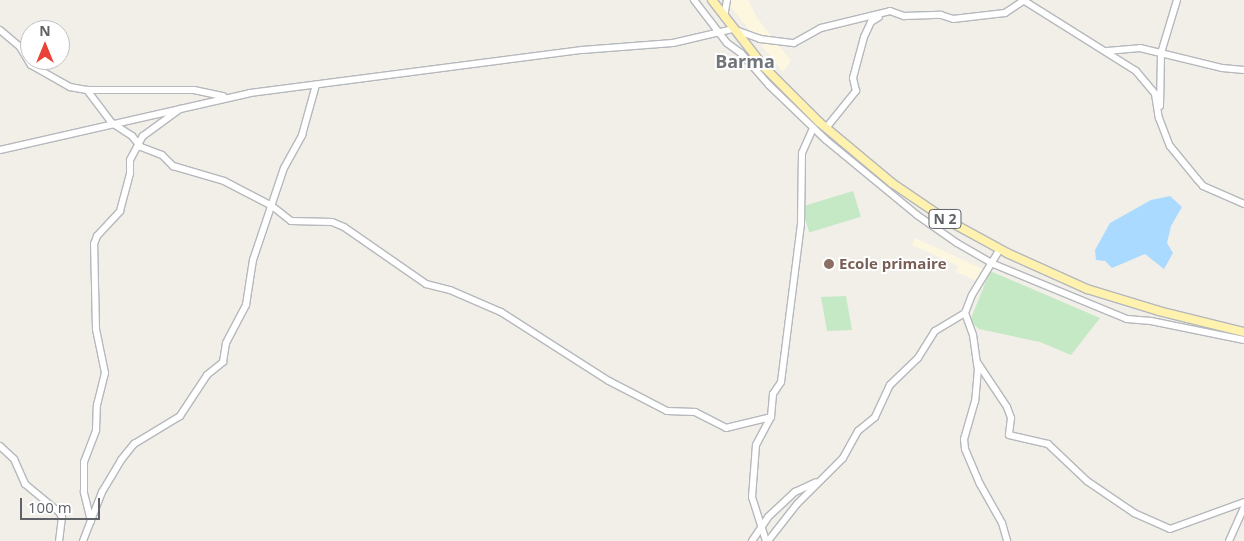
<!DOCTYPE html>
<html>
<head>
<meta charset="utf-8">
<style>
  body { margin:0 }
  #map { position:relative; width:1244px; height:541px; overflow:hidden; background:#f1efe8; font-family:"Open Sans",sans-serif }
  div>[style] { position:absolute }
  .commercial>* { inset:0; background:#fef7e0 }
  .green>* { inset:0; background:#c5e8c5; transform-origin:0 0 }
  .water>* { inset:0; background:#aadaff }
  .roads { filter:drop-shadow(1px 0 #b5b8bc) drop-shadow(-1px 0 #b5b8bc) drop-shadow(0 1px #b5b8bc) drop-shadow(0 -1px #b5b8bc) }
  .minor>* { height:6px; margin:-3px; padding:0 3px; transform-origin:3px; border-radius:3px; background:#fff }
  .major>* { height:8px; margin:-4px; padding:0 4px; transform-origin:4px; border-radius:4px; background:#fff2af }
  .dots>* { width:14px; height:14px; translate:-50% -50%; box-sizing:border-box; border:2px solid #fff; border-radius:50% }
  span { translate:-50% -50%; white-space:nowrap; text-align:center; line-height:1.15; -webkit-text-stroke:4px #fff; paint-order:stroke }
  .shield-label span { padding:1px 4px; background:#fff; border:1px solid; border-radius:4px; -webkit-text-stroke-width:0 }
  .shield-label { font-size:14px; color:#5f6368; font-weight:700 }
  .education-label { font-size:15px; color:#785e54; font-weight:700 }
  .left { translate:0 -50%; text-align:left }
  .quarter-label { font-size:18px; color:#70757a; font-weight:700 }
  .north { position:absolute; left:20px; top:20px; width:50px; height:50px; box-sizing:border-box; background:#fff; border:1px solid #bfc1c3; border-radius:50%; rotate:0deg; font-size:14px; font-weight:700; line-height:20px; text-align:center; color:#5f6368 }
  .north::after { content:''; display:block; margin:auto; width:18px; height:22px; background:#ea4335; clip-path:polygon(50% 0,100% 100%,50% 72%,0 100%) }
  .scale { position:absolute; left:20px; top:498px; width:80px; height:22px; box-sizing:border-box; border:2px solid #5f6368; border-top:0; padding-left:6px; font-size:15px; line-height:18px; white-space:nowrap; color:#5f6368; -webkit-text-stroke:4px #fff; paint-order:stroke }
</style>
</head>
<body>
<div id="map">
  <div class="commercial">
    <i style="clip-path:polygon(729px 0,748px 0,757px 18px,791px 61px,783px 72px,727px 2px)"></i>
    <i style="clip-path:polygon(915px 238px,987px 271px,982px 283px,956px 272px,959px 266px,912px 245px)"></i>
  </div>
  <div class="green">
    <i style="left:853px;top:191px;width:27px;height:54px;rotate:73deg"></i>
    <i style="clip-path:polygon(990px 271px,1100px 318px,1071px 355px,1040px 342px,979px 329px,970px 321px)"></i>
    <i style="clip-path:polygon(846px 296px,852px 330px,827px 331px,821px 297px)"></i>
  </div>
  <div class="water">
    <i style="clip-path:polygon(1170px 196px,1182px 207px,1171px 226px,1167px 243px,1173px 253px,1164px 269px,1145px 254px,1112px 268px,1105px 261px,1096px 260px,1095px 250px,1110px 223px,1151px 200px)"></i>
  </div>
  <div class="roads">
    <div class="minor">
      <i style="left:694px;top:0;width:54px;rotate:52.5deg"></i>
      <i style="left:727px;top:43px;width:17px;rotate:36deg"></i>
      <i style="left:741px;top:53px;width:43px;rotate:48.8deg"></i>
      <i style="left:769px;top:85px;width:79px;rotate:44deg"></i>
      <i style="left:826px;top:140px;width:118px;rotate:39.5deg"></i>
      <i style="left:917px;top:215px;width:49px;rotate:35deg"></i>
      <i style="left:957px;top:243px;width:39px;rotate:30deg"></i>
      <i style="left:991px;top:263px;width:147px;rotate:22.4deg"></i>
      <i style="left:1127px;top:319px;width:24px;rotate:5deg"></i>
      <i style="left:1151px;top:321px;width:95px;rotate:11.5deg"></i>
      <i style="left:1023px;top:0;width:133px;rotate:32.1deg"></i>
      <i style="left:1136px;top:71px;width:30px;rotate:50deg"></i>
      <i style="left:1155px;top:94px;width:24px;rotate:81deg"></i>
      <i style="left:1159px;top:118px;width:30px;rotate:69deg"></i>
      <i style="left:1170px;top:146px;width:43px;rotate:50.7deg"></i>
      <i style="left:1197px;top:179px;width:9px;rotate:49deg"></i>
      <i style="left:1203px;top:186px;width:45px;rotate:23.7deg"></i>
      <i style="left:724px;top:17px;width:17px;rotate:-80deg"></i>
      <i style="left:0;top:30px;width:26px;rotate:40deg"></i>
      <i style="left:20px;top:47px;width:21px;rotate:59deg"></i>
      <i style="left:31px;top:65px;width:45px;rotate:29.4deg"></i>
      <i style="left:70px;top:87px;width:17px;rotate:10deg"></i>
      <i style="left:87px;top:90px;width:107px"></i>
      <i style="left:194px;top:90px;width:30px;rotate:12deg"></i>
      <i style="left:1107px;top:51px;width:33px;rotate:-5deg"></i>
      <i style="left:1140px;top:48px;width:84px;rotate:13.7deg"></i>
      <i style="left:1222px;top:68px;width:22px;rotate:5deg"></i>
      <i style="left:87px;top:90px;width:41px;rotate:52.9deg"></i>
      <i style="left:112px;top:123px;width:24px;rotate:33deg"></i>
      <i style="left:132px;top:136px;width:14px;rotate:51deg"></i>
      <i style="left:141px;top:147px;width:22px;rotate:21deg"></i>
      <i style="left:162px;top:155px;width:16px;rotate:45deg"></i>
      <i style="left:173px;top:166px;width:53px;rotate:16.4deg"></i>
      <i style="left:224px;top:181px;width:54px;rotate:27.5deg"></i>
      <i style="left:272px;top:206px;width:24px;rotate:38deg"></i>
      <i style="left:291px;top:221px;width:41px;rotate:1.4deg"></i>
      <i style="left:332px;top:222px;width:13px;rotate:23deg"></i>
      <i style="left:344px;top:227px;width:100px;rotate:34.8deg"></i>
      <i style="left:426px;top:284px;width:25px;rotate:14deg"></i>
      <i style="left:450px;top:290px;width:56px;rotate:23.3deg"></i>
      <i style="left:501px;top:312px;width:128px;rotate:32.6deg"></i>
      <i style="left:609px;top:381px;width:65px;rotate:27.3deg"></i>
      <i style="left:667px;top:411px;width:28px;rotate:2deg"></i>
      <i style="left:695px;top:412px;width:35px;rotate:27deg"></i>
      <i style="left:726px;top:428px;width:46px;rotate:-13.7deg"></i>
      <i style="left:1160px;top:106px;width:53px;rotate:-88.9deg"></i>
      <i style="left:1161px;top:53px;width:55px;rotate:-73.2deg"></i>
      <i style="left:826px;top:128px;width:48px;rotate:-51deg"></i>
      <i style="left:856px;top:91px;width:13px;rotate:-103deg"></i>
      <i style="left:853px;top:78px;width:42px;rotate:-75deg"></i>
      <i style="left:864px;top:37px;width:17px;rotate:-65deg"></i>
      <i style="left:871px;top:22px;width:9px;rotate:-32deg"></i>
      <i style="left:0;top:150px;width:256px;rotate:-12.8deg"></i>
      <i style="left:250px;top:93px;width:335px;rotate:-7.4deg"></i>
      <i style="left:582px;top:50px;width:91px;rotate:-4.4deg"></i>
      <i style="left:673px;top:43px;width:62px;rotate:-13.1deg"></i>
      <i style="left:733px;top:29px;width:29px;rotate:20deg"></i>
      <i style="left:760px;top:39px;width:34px;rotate:7deg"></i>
      <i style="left:794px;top:43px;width:31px;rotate:-29deg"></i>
      <i style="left:821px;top:28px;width:71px;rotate:-13.8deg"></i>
      <i style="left:890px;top:11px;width:15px;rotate:20deg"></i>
      <i style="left:904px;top:16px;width:37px;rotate:-2deg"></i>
      <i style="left:941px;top:15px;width:13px;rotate:18deg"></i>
      <i style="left:953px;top:19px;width:52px;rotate:-6.6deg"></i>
      <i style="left:1005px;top:13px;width:23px;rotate:-34deg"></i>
      <i style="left:965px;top:313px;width:23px;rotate:70deg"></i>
      <i style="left:973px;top:335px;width:34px;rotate:82deg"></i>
      <i style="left:978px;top:369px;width:32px;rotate:95deg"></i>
      <i style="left:975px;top:401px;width:40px;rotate:106deg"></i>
      <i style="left:964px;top:439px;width:10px;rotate:84deg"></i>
      <i style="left:965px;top:449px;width:38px;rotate:67deg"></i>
      <i style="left:980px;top:484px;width:45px;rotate:60.6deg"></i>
      <i style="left:1002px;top:523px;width:19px;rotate:74deg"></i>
      <i style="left:977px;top:362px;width:54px;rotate:56.3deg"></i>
      <i style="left:1007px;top:407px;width:12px;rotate:70deg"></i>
      <i style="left:1011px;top:418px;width:17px;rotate:97deg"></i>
      <i style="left:1009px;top:435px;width:40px;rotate:13deg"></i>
      <i style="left:1048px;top:444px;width:54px;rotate:43.5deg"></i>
      <i style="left:1087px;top:481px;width:57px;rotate:34.2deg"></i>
      <i style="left:1134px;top:513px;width:39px;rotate:24deg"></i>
      <i style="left:1170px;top:529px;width:79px;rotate:-20deg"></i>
      <i style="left:0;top:446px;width:19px;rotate:43deg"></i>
      <i style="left:14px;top:459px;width:27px;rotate:66deg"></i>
      <i style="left:25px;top:484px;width:44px;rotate:39.5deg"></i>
      <i style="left:59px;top:512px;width:6px;rotate:59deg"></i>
      <i style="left:62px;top:517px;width:24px;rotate:97deg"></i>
      <i style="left:91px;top:521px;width:30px;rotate:-104deg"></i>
      <i style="left:84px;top:492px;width:30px;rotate:-90deg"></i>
      <i style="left:84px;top:462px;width:34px;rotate:-69deg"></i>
      <i style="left:96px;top:430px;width:25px;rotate:-88deg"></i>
      <i style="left:97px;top:405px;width:33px;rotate:-76deg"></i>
      <i style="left:105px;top:373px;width:45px;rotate:-101.6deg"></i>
      <i style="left:96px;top:329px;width:85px;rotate:-91.3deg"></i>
      <i style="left:94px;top:244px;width:9px;rotate:-69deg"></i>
      <i style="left:97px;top:236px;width:34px;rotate:-47deg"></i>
      <i style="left:120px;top:211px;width:39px;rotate:-75deg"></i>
      <i style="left:130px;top:173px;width:13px;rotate:-90deg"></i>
      <i style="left:130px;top:160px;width:27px;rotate:-62deg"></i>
      <i style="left:143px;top:136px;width:46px;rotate:-36.1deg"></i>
      <i style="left:83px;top:541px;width:53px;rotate:-68.8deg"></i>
      <i style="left:102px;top:492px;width:37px;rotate:-59deg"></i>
      <i style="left:121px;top:460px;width:21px;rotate:-51deg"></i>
      <i style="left:134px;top:444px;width:54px;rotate:-31.3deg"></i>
      <i style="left:180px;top:416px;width:49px;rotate:-56.6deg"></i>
      <i style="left:207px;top:375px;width:21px;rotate:-39deg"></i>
      <i style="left:223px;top:362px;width:19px;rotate:-81deg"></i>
      <i style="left:226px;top:343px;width:43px;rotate:-62.2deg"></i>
      <i style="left:246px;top:305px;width:46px;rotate:-81.2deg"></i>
      <i style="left:253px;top:260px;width:97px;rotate:-71.4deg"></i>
      <i style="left:284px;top:168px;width:38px;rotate:-61deg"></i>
      <i style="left:302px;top:135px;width:52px;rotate:-74.4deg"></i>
      <i style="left:752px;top:541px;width:29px;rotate:-56deg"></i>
      <i style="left:768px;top:517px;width:37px;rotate:-43deg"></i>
      <i style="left:795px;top:492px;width:23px;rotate:-25deg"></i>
      <i style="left:766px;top:541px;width:46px;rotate:-107.7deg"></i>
      <i style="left:752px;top:497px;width:52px;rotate:-85.6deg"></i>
      <i style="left:756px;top:445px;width:32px;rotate:-62deg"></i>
      <i style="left:771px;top:417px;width:23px;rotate:-85deg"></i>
      <i style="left:773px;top:394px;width:14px;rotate:-56deg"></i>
      <i style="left:781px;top:382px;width:159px;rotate:-82.8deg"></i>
      <i style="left:801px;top:224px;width:71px;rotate:-89.2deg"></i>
      <i style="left:802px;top:153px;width:27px;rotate:-66deg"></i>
      <i style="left:768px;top:541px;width:47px;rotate:-51.9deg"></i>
      <i style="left:797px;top:504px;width:65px;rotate:-45deg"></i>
      <i style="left:843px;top:458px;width:31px;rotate:-61deg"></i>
      <i style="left:858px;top:431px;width:22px;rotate:-39deg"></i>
      <i style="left:875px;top:417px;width:35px;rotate:-65deg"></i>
      <i style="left:890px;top:385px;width:39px;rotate:-44deg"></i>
      <i style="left:918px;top:358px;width:32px;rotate:-58deg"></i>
      <i style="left:935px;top:331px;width:35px;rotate:-31deg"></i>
      <i style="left:965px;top:313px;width:19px;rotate:-69deg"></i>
      <i style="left:972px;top:295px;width:54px;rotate:-58.7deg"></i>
      <i style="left:1229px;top:541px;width:36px;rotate:-66deg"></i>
    </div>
    <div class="major">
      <i style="left:712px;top:0;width:85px;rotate:52.2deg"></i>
      <i style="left:764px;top:67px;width:78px;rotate:45deg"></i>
      <i style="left:819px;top:122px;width:95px;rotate:39.9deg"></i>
      <i style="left:892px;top:183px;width:64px;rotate:34.2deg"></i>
      <i style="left:945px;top:219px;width:71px;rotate:28.7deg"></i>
      <i style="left:1007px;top:253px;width:88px;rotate:24.2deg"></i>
      <i style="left:1087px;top:289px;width:75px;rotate:17deg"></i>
      <i style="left:1159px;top:311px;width:88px;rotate:13.9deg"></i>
    </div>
  </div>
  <div class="dots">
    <i style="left:829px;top:264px;background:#8d6e63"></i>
  </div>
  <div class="shield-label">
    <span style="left:945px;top:219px">N 2</span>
  </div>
  <div class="education-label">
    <span class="left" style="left:839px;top:264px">Ecole primaire</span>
  </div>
  <div class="quarter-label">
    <span style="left:745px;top:61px">Barma</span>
  </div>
  <div class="north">N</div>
  <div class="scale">100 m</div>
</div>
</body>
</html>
